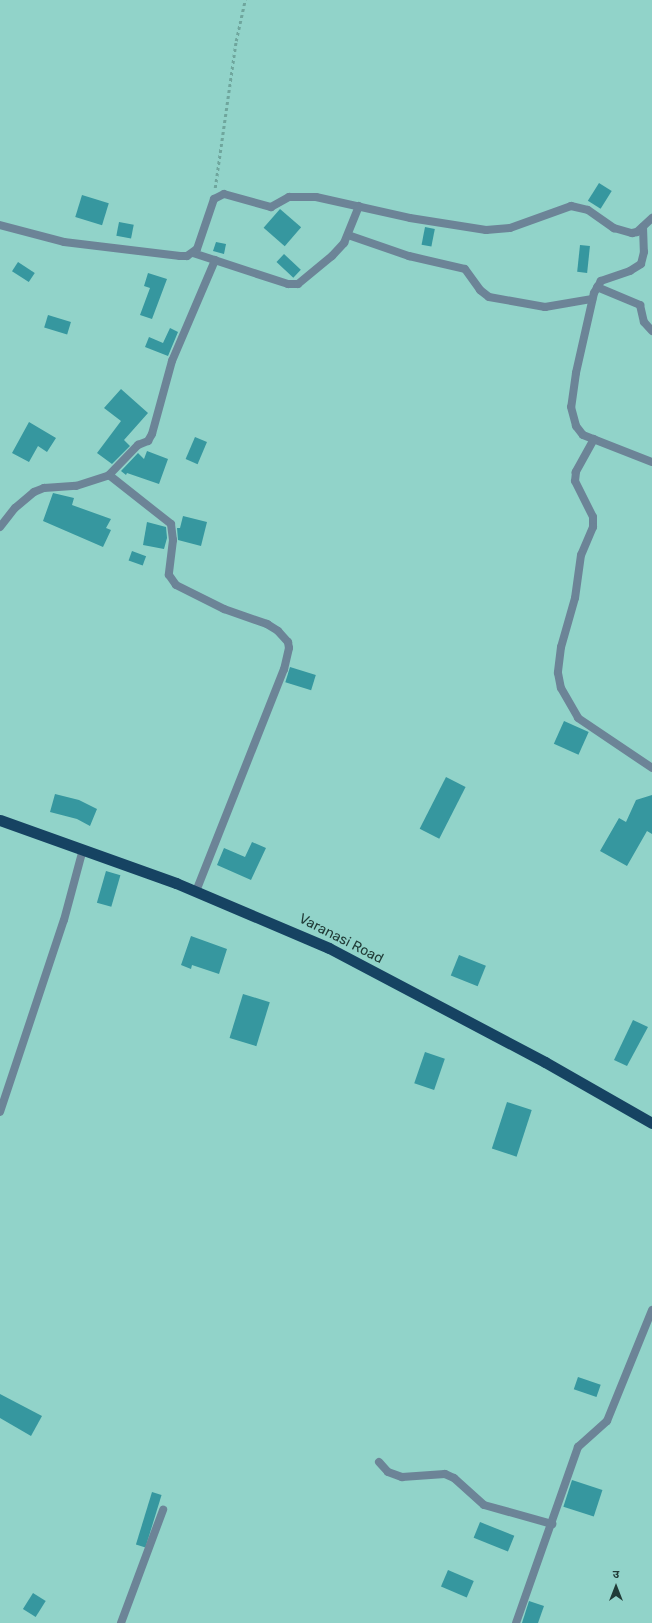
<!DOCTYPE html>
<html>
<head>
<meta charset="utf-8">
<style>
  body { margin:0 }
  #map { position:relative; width:652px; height:1623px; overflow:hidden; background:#91d3c9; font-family:Rubik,"Noto Sans Devanagari",sans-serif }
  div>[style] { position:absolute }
  .building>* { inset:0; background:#36979f; transform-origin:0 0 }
  .path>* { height:2.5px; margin-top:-1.25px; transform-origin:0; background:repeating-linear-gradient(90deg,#6fa69d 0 3px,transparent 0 6px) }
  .minor>* { height:8px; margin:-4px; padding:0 4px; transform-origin:4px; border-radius:4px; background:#6c8497 }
  .trunk>* { height:11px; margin:-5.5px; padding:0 5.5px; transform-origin:5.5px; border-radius:5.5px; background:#164362 }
  span { translate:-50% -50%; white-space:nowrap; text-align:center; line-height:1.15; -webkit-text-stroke:3px #91d3c9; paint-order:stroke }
  .street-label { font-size:14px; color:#213c38 }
  .north { position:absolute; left:596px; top:1567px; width:40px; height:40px; -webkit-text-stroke:3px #91d3c9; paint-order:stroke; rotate:0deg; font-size:11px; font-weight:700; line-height:16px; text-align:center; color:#213c38 }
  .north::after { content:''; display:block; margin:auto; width:14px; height:18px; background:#213c38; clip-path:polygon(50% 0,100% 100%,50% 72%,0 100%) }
</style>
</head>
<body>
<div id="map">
  <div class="building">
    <i style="left:599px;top:183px;width:15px;height:21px;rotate:32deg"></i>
    <i style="left:82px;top:195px;width:28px;height:23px;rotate:17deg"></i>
    <i style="left:280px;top:209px;width:28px;height:25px;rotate:41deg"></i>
    <i style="left:119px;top:222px;width:15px;height:14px;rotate:11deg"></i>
    <i style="left:425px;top:227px;width:10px;height:18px;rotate:11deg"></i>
    <i style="clip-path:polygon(216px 242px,226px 244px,224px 254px,213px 251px)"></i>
    <i style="left:580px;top:245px;width:10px;height:27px;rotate:6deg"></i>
    <i style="left:284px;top:254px;width:23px;height:11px;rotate:43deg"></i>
    <i style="left:18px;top:262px;width:20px;height:11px;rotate:33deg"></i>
    <i style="clip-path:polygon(148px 273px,167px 279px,152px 319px,140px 315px,150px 288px,144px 286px)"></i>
    <i style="left:48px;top:315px;width:24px;height:13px;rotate:17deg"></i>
    <i style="clip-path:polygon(170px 328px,178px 332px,168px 356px,145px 347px,149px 337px,163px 343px)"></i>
    <i style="clip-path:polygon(121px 389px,148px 413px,124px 440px,130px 446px,112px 464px,97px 453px,121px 421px,104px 408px)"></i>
    <i style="clip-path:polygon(29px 422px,56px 438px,47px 452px,38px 446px,29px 462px,12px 453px)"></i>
    <i style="left:195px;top:437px;width:13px;height:24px;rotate:23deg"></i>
    <i style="clip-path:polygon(147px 451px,168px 459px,159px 484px,127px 473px,126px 475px,121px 471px,138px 453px,144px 459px)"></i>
    <i style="clip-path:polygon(53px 493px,74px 498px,72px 505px,111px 519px,106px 528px,111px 530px,103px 547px,43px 521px)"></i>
    <i style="clip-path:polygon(183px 516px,207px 522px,201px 546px,178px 540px,177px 528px,180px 528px)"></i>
    <i style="clip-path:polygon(147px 522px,166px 527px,167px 538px,164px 549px,143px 545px)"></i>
    <i style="left:132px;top:551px;width:15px;height:10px;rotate:20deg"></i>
    <i style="left:290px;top:667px;width:27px;height:16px;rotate:17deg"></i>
    <i style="left:564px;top:721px;width:27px;height:25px;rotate:24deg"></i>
    <i style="left:446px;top:777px;width:22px;height:58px;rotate:27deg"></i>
    <i style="clip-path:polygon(55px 794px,79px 800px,97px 809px,90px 826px,77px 819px,50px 812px)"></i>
    <i style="clip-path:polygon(652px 795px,652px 834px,647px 831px,627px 866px,600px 851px,619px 818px,626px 822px,636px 800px)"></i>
    <i style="clip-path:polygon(252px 842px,266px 848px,251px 880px,217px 865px,224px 848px,245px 857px)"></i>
    <i style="left:106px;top:871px;width:15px;height:33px;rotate:16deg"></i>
    <i style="clip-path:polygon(191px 936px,227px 949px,219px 974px,192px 965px,191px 969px,181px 965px)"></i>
    <i style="left:459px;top:955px;width:29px;height:22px;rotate:22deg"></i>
    <i style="left:243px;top:994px;width:28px;height:46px;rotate:17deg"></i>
    <i style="clip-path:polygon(633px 1020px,648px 1027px,627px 1066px,614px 1060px)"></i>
    <i style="left:425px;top:1052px;width:21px;height:33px;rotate:19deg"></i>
    <i style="left:507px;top:1102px;width:26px;height:49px;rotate:18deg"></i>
    <i style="left:578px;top:1377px;width:24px;height:13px;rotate:19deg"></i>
    <i style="clip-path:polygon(0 1394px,42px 1416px,31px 1436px,0 1418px)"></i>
    <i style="left:572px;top:1480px;width:32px;height:28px;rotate:18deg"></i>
    <i style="left:152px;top:1492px;width:10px;height:55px;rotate:17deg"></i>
    <i style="left:480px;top:1522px;width:37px;height:17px;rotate:22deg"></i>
    <i style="left:448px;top:1570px;width:28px;height:18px;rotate:23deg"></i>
    <i style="left:33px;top:1593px;width:15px;height:19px;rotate:32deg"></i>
    <i style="clip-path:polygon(529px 1601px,544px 1606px,538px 1623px,522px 1623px)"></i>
  </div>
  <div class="path">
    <i style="left:215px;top:188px;width:148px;rotate:-81.9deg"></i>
    <i style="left:236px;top:41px;width:42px;rotate:-77.6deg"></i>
  </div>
  <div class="minor">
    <i style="left:0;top:225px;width:66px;rotate:14.9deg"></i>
    <i style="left:64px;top:242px;width:117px;rotate:6.9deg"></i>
    <i style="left:180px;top:256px;width:7px"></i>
    <i style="left:187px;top:256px;width:12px;rotate:-35deg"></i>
    <i style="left:197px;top:249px;width:53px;rotate:-71.2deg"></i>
    <i style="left:214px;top:199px;width:11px;rotate:-27deg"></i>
    <i style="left:224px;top:194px;width:49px;rotate:15.5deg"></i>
    <i style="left:271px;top:207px;width:21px;rotate:-29deg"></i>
    <i style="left:289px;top:197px;width:27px"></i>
    <i style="left:316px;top:197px;width:96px;rotate:12.6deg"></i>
    <i style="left:410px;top:218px;width:77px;rotate:9deg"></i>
    <i style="left:486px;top:230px;width:24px;rotate:-5deg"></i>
    <i style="left:510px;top:228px;width:65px;rotate:-19.8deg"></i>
    <i style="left:571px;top:206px;width:17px;rotate:13deg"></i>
    <i style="left:588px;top:210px;width:32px;rotate:35deg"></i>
    <i style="left:614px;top:228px;width:19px;rotate:16deg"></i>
    <i style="left:632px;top:233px;width:5px;rotate:-11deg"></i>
    <i style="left:637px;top:232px;width:21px;rotate:-43deg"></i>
    <i style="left:643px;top:227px;width:25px;rotate:88deg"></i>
    <i style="left:644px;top:252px;width:12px;rotate:104deg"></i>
    <i style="left:641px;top:264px;width:13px;rotate:148deg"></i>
    <i style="left:630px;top:271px;width:31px;rotate:161deg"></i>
    <i style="left:601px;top:281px;width:14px;rotate:120deg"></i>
    <i style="left:594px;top:293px;width:82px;rotate:102.7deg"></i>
    <i style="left:576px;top:373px;width:34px;rotate:98deg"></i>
    <i style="left:571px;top:407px;width:20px;rotate:75deg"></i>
    <i style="left:576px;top:426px;width:11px;rotate:52deg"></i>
    <i style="left:583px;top:435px;width:74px;rotate:21.4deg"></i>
    <i style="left:348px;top:235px;width:65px;rotate:19deg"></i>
    <i style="left:409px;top:256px;width:57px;rotate:13.1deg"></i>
    <i style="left:465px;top:269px;width:26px;rotate:54deg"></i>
    <i style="left:480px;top:290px;width:11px;rotate:38deg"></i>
    <i style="left:489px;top:297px;width:57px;rotate:10.1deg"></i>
    <i style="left:545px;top:307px;width:48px;rotate:-9.7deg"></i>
    <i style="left:193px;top:253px;width:100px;rotate:18.1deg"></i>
    <i style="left:288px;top:284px;width:10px"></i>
    <i style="left:298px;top:284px;width:44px;rotate:-39.5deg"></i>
    <i style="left:332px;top:256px;width:18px;rotate:-47deg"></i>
    <i style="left:344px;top:243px;width:40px;rotate:-68deg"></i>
    <i style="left:597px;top:287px;width:47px;rotate:22.7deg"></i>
    <i style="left:640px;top:305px;width:17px;rotate:77deg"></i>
    <i style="left:644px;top:322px;width:12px;rotate:48deg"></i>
    <i style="left:594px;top:439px;width:38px;rotate:119deg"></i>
    <i style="left:576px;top:472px;width:9px;rotate:96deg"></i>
    <i style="left:575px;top:481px;width:40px;rotate:63.4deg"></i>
    <i style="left:593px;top:517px;width:10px;rotate:90deg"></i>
    <i style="left:593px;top:527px;width:30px;rotate:113deg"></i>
    <i style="left:581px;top:555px;width:43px;rotate:97.9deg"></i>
    <i style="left:575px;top:598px;width:51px;rotate:105.9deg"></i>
    <i style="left:561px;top:647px;width:26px;rotate:97deg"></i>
    <i style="left:558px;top:673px;width:15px;rotate:79deg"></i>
    <i style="left:561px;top:688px;width:34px;rotate:60deg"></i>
    <i style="left:578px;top:718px;width:89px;rotate:34deg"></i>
    <i style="left:109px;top:475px;width:42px;rotate:-46deg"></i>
    <i style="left:138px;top:445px;width:11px;rotate:-22deg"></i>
    <i style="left:148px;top:441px;width:8px;rotate:-60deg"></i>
    <i style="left:152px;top:434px;width:76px;rotate:-74.7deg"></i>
    <i style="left:172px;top:361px;width:110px;rotate:-66.9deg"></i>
    <i style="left:0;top:527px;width:24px;rotate:-52deg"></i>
    <i style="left:15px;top:508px;width:25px;rotate:-40deg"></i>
    <i style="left:34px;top:492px;width:11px;rotate:-22deg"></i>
    <i style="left:44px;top:488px;width:32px;rotate:-4deg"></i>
    <i style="left:76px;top:486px;width:35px;rotate:-18deg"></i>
    <i style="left:109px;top:475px;width:79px;rotate:38.3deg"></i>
    <i style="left:171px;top:524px;width:16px;rotate:83deg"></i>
    <i style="left:173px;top:540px;width:35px;rotate:97deg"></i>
    <i style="left:169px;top:575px;width:12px;rotate:55deg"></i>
    <i style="left:176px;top:585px;width:54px;rotate:26.6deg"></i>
    <i style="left:224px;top:609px;width:46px;rotate:19.2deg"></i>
    <i style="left:267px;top:624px;width:13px;rotate:32deg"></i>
    <i style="left:278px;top:631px;width:15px;rotate:48deg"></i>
    <i style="left:288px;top:642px;width:6px;rotate:81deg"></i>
    <i style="left:289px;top:648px;width:22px;rotate:103deg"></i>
    <i style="left:284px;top:669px;width:239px;rotate:111.6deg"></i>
    <i style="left:0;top:1112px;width:202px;rotate:-71.6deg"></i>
    <i style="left:64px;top:920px;width:73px;rotate:-75deg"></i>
    <i style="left:379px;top:1462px;width:13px;rotate:48deg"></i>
    <i style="left:388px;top:1472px;width:15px;rotate:20deg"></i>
    <i style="left:402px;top:1477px;width:43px;rotate:-4deg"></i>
    <i style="left:445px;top:1474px;width:10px;rotate:24deg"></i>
    <i style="left:454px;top:1478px;width:40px;rotate:42deg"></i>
    <i style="left:484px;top:1505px;width:71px;rotate:15.6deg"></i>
    <i style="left:121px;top:1623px;width:121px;rotate:-69.6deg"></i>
    <i style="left:516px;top:1623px;width:187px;rotate:-70.6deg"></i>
    <i style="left:578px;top:1447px;width:39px;rotate:-42deg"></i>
    <i style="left:607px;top:1421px;width:120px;rotate:-67.9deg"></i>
  </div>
  <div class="trunk">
    <i style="left:0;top:820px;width:187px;rotate:19.7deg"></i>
    <i style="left:176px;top:883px;width:166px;rotate:23deg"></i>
    <i style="left:329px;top:948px;width:244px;rotate:27.8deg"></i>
    <i style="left:545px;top:1062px;width:123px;rotate:29.7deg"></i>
  </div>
  <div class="street-label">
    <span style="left:341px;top:939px;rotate:27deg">Varanasi Road</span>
  </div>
  <div class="north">उ</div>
</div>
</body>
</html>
